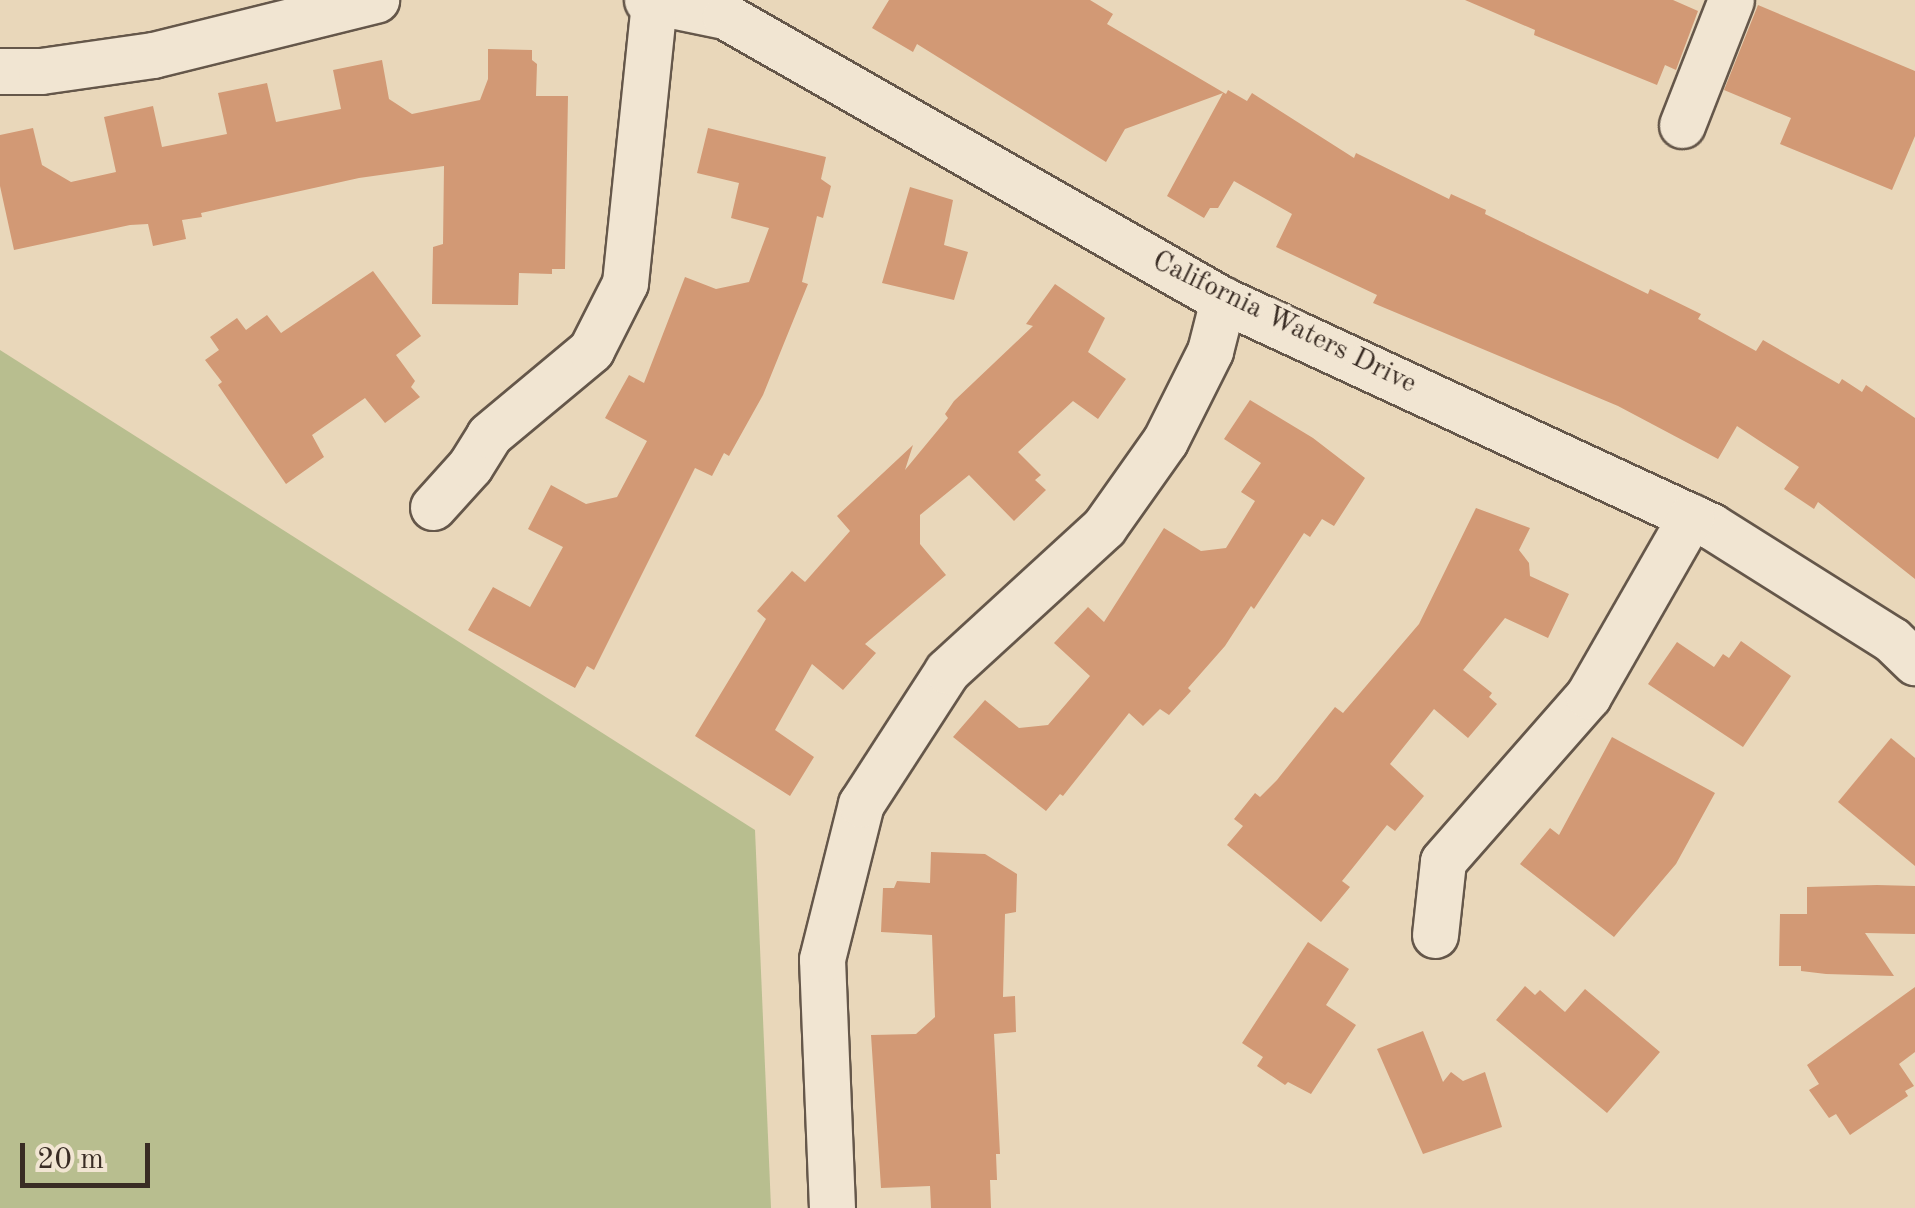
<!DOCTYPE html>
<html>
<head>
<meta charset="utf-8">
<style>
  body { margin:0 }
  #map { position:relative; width:1915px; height:1208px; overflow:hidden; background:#e9d7ba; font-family:"Old Standard TT",serif }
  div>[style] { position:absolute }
  .green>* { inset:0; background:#b8be8f }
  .building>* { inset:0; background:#d29975 }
  .roads { filter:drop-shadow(2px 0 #65574a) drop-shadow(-2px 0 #65574a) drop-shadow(0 2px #65574a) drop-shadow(0 -2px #65574a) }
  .minor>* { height:45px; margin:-22.5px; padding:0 22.5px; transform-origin:22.5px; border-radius:22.5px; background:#f1e5d2 }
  span { translate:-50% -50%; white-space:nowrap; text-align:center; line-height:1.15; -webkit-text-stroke:9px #f1e5d2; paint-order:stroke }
  .street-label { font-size:28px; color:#392c24 }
  .scale { position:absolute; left:20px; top:1143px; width:130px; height:45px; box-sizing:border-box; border:5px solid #392c24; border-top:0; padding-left:12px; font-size:30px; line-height:35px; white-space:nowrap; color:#392c24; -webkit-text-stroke:8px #f1e5d2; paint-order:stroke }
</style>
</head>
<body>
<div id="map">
  <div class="green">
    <i style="clip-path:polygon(0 350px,755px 830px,771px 1208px,0 1208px)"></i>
  </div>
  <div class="building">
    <i style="clip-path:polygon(889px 0,1090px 0,1113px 14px,1107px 24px,1226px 94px,1228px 90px,1247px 101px,1252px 93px,1354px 158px,1356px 153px,1449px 199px,1451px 194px,1486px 210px,1485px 214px,1648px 294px,1650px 289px,1701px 314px,1698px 319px,1756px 351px,1763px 340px,1839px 384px,1842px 379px,1862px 392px,1866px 385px,1915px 418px,1915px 579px,1818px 502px,1814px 509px,1784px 489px,1799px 467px,1737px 426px,1718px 459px,1618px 406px,1373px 303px,1377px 295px,1276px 247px,1292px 214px,1234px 181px,1218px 208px,1210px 208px,1204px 218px,1167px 196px,1223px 93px,1125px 129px,1106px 162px,917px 44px,913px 52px,872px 28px)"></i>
    <i style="clip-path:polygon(1465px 0,1673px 0,1698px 11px,1676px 70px,1665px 65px,1657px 85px,1534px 35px,1535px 30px)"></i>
    <i style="clip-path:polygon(1758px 5px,1915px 71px,1915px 136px,1892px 190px,1780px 144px,1791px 118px,1724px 90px)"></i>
    <i style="clip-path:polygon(488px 49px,532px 50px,532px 60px,537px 64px,536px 96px,568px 96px,565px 269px,552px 269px,552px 274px,519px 273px,518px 305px,432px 304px,433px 247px,443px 244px,444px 166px,359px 178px,201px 213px,202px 217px,182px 220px,186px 239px,153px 246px,148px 224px,130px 225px,14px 250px,0 186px,0 135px,33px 128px,42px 165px,71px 182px,116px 172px,104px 117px,153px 106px,162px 147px,227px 134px,218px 93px,267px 83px,276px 122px,341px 109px,333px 70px,382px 60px,389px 99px,412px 114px,480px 100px,488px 79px)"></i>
    <i style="clip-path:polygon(708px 128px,826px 157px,821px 179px,831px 186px,823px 218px,817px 216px,802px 282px,808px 284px,763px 395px,729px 456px,724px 453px,712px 476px,695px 468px,594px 670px,587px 666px,575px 688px,468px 630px,493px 587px,530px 607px,563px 547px,528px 529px,551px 485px,586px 504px,617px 497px,647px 441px,605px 418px,629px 375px,644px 383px,685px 277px,716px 289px,749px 282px,769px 228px,731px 218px,739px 183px,697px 173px)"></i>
    <i style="clip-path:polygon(910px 187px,953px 200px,944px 245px,968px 252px,954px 300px,882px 283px)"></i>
    <i style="clip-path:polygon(373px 271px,421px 336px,396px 355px,415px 381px,411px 387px,420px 397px,385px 423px,365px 398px,312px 435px,324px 457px,286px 484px,218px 385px,222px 382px,205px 360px,219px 350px,210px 337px,237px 318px,246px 330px,267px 315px,281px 333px)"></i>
    <i style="clip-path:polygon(1055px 284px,1105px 318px,1088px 352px,1126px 379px,1098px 419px,1073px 401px,1018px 452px,1041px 475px,1035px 480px,1046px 490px,1014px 521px,969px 475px,920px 515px,920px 544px,946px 575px,865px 644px,876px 653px,843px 690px,812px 664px,775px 730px,814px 757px,790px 796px,695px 736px,766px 619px,757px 611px,792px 571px,805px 582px,850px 531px,837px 516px,913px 445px,905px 470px,948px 418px,945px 414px,954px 401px,1033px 326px,1026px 324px)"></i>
    <i style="clip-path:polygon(1250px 400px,1313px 438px,1365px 478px,1334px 526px,1322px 519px,1310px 537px,1304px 533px,1254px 609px,1251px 606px,1225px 646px,1188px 688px,1191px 691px,1169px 715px,1160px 709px,1143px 726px,1129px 713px,1063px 796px,1060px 794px,1046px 811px,953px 737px,985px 700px,1019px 728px,1048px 725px,1090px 676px,1054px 643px,1088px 607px,1104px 622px,1164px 528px,1201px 551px,1226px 548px,1255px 501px,1241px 492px,1261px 463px,1224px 439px)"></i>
    <i style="clip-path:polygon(1476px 508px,1530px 528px,1519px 550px,1529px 563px,1530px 576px,1569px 594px,1548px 638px,1505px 618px,1463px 670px,1492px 693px,1489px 697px,1497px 704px,1468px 738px,1434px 709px,1390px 764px,1424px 796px,1395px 831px,1387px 825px,1351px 870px,1342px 881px,1350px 887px,1321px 922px,1227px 845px,1243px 826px,1234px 819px,1255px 793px,1260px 797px,1277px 780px,1335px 707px,1343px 713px,1419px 624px)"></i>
    <i style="clip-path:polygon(1741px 641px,1791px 676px,1743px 747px,1648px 684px,1677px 642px,1714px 667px,1723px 654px,1729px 658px)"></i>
    <i style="clip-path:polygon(1612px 737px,1715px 793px,1676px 864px,1614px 937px,1520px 864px,1550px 828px,1559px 835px)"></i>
    <i style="clip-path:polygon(1891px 738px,1915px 758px,1915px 866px,1838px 802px)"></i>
    <i style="clip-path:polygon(931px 852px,985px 854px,1017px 874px,1016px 912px,1005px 914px,1003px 997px,1015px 996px,1016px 1032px,994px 1034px,1000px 1154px,996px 1154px,997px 1180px,990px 1180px,991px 1208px,931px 1208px,930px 1186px,881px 1188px,871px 1035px,916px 1034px,935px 1017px,932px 935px,881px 932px,883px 888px,894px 888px,897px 881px,930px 883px)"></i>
    <i style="clip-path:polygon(1877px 885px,1915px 886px,1915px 934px,1865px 933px,1894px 976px,1826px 974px,1801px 971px,1801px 966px,1779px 966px,1780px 914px,1807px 914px,1807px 887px)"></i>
    <i style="clip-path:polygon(1308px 942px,1349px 969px,1326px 1005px,1356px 1025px,1311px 1094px,1288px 1082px,1285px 1085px,1257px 1066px,1263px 1057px,1242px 1043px)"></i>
    <i style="clip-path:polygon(1525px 986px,1535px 995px,1540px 990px,1565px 1012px,1585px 989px,1660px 1052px,1607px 1113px,1496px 1020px)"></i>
    <i style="clip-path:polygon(1915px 987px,1915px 1052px,1899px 1064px,1914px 1086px,1905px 1091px,1908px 1096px,1850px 1135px,1836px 1114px,1829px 1118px,1809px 1090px,1819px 1084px,1807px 1065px)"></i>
    <i style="clip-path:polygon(1423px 1031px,1443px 1082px,1451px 1072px,1463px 1081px,1485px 1072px,1502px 1127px,1423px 1154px,1377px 1049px)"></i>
  </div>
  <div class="roads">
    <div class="minor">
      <i style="left:647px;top:0;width:80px;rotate:11.6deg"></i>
      <i style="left:725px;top:16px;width:573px;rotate:29.7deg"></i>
      <i style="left:1223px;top:300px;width:538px;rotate:24.85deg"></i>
      <i style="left:1711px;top:526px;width:214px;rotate:32.2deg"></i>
      <i style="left:1892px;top:640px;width:32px;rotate:44deg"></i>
      <i style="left:0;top:71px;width:41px"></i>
      <i style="left:41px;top:71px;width:113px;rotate:-8.1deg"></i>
      <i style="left:153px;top:55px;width:230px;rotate:-13.9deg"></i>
      <i style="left:1682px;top:125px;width:134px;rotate:-68.6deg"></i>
      <i style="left:433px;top:507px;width:55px;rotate:-47.9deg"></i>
      <i style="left:470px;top:466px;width:36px;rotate:-58deg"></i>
      <i style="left:489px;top:435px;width:133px;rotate:-39.8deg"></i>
      <i style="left:591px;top:350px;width:75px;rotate:-63.1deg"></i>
      <i style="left:625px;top:283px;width:283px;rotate:-84.1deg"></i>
      <i style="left:1435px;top:935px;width:74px;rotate:-83.8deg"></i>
      <i style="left:1443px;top:861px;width:220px;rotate:-48.7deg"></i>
      <i style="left:1588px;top:696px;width:207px;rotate:-60.2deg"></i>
      <i style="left:832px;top:1208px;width:249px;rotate:-92.3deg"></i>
      <i style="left:822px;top:959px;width:160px;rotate:-75.9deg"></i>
      <i style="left:861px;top:804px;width:158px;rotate:-57.1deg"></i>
      <i style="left:947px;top:671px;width:213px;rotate:-42.5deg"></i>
      <i style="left:1104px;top:527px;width:105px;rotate:-54.7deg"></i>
      <i style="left:1165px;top:441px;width:101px;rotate:-63.4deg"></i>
      <i style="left:1210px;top:351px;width:53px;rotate:-75.7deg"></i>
    </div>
  </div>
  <div class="street-label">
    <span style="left:1284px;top:323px;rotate:26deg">California Waters Drive</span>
  </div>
  <div class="scale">20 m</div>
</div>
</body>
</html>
